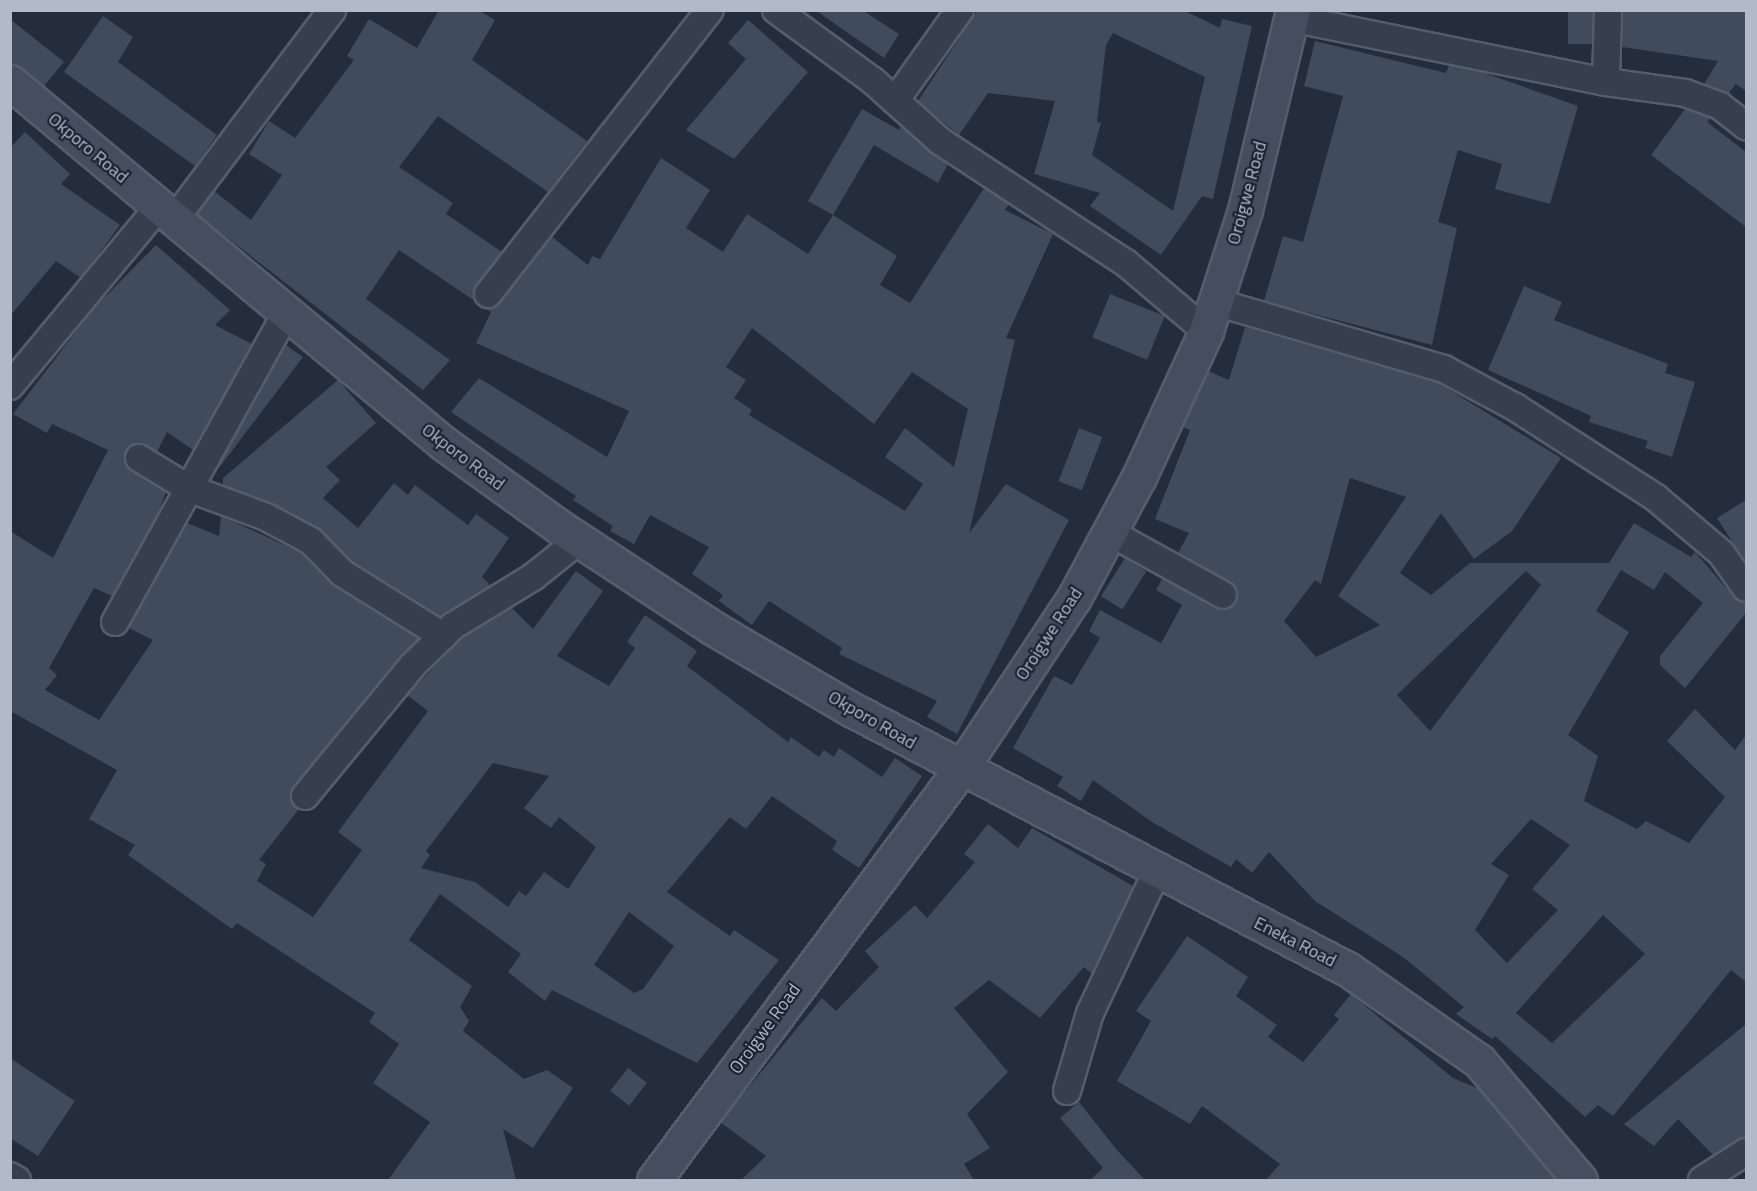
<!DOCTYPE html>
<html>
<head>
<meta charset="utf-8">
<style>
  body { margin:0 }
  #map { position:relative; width:1757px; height:1191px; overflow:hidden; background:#232d3c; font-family:"Titillium Web",sans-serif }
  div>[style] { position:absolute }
  .building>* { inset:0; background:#404b5b; transform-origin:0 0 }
  .roads { filter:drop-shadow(2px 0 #555d6a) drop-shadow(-2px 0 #555d6a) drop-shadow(0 2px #555d6a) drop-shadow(0 -2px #555d6a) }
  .street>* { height:26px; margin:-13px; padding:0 13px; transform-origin:13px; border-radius:13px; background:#373f4c }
  .secondary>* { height:33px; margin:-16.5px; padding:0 16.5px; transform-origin:16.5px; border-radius:16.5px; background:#454e5f }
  span { translate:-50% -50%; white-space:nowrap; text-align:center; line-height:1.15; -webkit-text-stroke:4.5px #1c2431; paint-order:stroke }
  .street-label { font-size:18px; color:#b3bac7 }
  .frame { position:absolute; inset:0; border:12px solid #b3bac7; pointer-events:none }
</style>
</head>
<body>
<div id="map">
  <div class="building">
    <i style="clip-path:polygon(439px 10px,478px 10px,495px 20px,472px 60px,587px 141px,548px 192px,438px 116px,399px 167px,453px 203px,446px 214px,502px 252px,476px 285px,475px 301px,399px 250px,366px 299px,450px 360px,423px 390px,197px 214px,214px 191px,251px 220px,282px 175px,249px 154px,269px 121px,295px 138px,354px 60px,347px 56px,369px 19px,417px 48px)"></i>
    <i style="clip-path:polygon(815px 10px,862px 10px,899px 34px,884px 58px)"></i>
    <i style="clip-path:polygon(evenodd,978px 10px,1183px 10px,1220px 28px,1222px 19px,1252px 26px,1213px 199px,1202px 196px,1161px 255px,1090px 206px,1100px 193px,1034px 174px,1055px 101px,988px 93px,959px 135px,918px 101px,978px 10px,1113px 33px,1205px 77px,1173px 211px,1092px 155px,1101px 123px,1097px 122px,1106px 45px,1113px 33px)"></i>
    <i style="left:1568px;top:10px;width:25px;height:34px"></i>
    <i style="clip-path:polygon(1623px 10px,1746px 10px,1746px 91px,1736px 84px,1728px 94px,1704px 84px,1718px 61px,1622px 47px)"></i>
    <i style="clip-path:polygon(103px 16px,133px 37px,118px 62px,217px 135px,195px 166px,64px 72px)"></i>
    <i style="clip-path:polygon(10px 19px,64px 62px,44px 86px,10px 64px)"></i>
    <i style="clip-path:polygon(748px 20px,808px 72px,734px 159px,686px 130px,746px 59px,728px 43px)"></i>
    <i style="clip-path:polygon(1315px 41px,1446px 73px,1449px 65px,1479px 71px,1578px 106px,1550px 204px,1495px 189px,1502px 164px,1458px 150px,1438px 222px,1457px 228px,1432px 345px,1264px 301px,1283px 236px,1303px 242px,1343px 96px,1304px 86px)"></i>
    <i style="clip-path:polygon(862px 109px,899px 130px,901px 126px,948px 164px,938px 183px,874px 145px,833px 215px,808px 201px)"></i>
    <i style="clip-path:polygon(1685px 109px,1710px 118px,1707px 122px,1746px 152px,1746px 227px,1651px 155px)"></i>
    <i style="clip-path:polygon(25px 132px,70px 174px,61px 184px,120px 225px,81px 278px,56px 261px,10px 316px,10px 148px)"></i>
    <i style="clip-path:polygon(evenodd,661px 158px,710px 190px,686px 228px,723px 252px,747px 214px,808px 254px,833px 215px,897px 256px,880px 285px,910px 303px,984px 188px,1009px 204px,1005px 210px,1053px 234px,1006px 338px,1015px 340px,969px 533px,1006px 484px,1069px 520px,957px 734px,927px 717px,937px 701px,839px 654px,842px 648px,769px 601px,752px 625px,719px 601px,723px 595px,692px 574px,709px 547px,650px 515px,634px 544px,610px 531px,613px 526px,573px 500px,576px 496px,451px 412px,479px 378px,607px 457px,629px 411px,476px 343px,491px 312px,486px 309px,500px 303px,552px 237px,588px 265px,592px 256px,600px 259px,661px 158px,752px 328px,874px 424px,912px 372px,968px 409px,954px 467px,905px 428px,885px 457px,923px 484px,905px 511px,749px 415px,752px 410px,734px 398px,746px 380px,726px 367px,752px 328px)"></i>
    <i style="clip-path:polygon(evenodd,156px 245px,230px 310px,215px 325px,252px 344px,193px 450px,167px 432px,157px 452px,140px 443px,126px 451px,131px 470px,166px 492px,159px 511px,112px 596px,94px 588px,49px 668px,57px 675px,45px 690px,99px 720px,153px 640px,129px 628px,187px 523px,219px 536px,221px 516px,302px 553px,334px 586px,419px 639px,293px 786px,291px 801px,299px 809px,259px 860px,266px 864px,257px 881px,313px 917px,362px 850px,338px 832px,428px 711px,407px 695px,462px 638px,512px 608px,533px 629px,576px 571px,603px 591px,557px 656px,609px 686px,635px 648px,627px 642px,645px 615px,697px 651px,687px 666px,788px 742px,791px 737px,819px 757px,824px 750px,834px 757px,839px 748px,882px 777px,895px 758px,922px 776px,859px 868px,832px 850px,837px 841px,772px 796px,746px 829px,730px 817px,667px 892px,730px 936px,734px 930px,779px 960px,697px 1063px,552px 990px,545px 1001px,508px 972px,521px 954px,440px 894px,409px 940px,472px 986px,460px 1007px,469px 1021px,463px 1031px,524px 1079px,547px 1070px,573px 1088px,533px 1148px,503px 1129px,516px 1180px,388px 1180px,430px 1122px,373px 1083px,399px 1044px,369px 1022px,375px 1013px,237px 923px,232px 929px,128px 855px,135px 845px,89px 819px,117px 770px,10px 711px,10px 531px,53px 558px,108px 450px,52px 424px,47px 433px,13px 414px,94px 308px,156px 245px,493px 763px,549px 776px,524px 808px,551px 828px,559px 817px,596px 847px,568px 889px,544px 872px,526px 896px,519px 891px,508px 907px,475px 882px,421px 868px,430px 855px,426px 851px,493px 763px,156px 245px,629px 912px,674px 946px,643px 989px,634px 993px,594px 965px,629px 912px)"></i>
    <i style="clip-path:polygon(1524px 286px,1562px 302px,1554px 320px,1668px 364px,1665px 373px,1695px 382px,1672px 457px,1645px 448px,1648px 441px,1589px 422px,1591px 416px,1488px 370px)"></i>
    <i style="left:1110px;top:294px;width:59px;height:47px;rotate:22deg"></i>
    <i style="clip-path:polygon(evenodd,1245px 327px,1438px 383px,1561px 458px,1512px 531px,1474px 559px,1441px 513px,1400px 573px,1431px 595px,1470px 563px,1609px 563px,1634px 523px,1691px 557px,1695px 552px,1734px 597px,1746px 603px,1746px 613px,1685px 688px,1660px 665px,1660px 656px,1703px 603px,1665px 572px,1654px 590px,1621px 570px,1596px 611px,1629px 632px,1568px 735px,1598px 756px,1584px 801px,1637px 829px,1646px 821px,1689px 843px,1725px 797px,1667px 741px,1695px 709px,1735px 750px,1746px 735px,1746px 982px,1731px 970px,1613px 1116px,1598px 1105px,1585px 1117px,1495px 1036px,1492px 1039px,1456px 1014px,1464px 1007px,1403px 957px,1315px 901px,1269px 852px,1252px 873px,1236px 859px,1231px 867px,1152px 822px,1093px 780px,1081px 801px,1057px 786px,1063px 777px,1013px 748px,1054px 676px,1072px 685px,1100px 638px,1089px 631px,1100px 610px,1161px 643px,1182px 605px,1156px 590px,1162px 579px,1216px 608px,1236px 602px,1231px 582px,1178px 553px,1189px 533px,1155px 519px,1190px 430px,1183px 427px,1208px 371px,1229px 380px,1245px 327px,1350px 478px,1406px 497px,1338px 596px,1380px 625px,1316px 657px,1284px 621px,1315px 580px,1321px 584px,1350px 478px,1245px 327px,1526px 571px,1541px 585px,1430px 731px,1397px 695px,1526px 571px,1245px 327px,1531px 819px,1570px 845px,1532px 889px,1558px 910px,1507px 963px,1475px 930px,1509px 875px,1491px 864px,1531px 819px,1245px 327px,1603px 915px,1645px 954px,1552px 1043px,1516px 1013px,1603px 915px)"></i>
    <i style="clip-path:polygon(286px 345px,303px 357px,219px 468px,218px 467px)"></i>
    <i style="clip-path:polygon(338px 380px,376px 423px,326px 467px,340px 480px,323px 498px,358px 528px,394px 483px,408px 495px,415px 485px,468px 525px,476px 514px,509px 538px,482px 577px,490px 585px,441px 617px,351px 561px,318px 528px,223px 485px,223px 478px)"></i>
    <i style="left:1079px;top:428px;width:25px;height:57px;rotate:21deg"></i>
    <i style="clip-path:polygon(1746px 500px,1746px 563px,1717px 518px)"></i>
    <i style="left:1125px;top:558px;width:25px;height:45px;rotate:32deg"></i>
    <i style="clip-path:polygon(988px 824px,1018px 848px,1032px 828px,1133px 886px,1092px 974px,1084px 967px,1040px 1018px,989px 980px,954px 1008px,1008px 1072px,967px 1114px,990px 1148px,964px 1164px,974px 1180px,741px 1180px,766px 1156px,720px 1122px,822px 998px,836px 1011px,879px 967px,865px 951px,915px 905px,927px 918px,975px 862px,964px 854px)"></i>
    <i style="clip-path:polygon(1187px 936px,1248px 977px,1236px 996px,1277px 1025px,1268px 1037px,1303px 1062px,1339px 1019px,1334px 1015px,1351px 994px,1453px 1078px,1479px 1089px,1556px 1180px,1266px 1180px,1280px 1164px,1202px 1106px,1190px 1124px,1117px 1081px,1151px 1021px,1136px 1011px)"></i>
    <i style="clip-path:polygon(1746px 1024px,1746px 1137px,1713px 1155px,1678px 1119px,1654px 1146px,1624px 1124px)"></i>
    <i style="clip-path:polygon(10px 1058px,75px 1101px,38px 1156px,10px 1138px)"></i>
    <i style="left:628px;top:1068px;width:24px;height:29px;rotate:38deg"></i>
    <i style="clip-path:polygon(1079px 1102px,1117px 1150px,1145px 1180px,1090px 1180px,1103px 1168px,1060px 1118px)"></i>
  </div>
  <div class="roads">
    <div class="street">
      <i style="left:776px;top:10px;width:120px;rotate:36.2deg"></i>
      <i style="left:873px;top:81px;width:90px;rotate:41.8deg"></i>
      <i style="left:940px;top:141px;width:222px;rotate:33.3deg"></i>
      <i style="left:1126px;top:263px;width:105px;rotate:40.4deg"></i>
      <i style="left:1291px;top:18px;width:321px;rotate:11.5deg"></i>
      <i style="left:1606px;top:82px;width:80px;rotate:7.9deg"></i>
      <i style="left:1685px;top:93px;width:37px;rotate:20deg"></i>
      <i style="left:1720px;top:106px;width:33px;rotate:38deg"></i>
      <i style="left:1606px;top:82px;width:72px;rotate:-88.4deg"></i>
      <i style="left:895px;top:101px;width:112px;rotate:-54.5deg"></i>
      <i style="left:174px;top:220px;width:263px;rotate:-53deg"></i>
      <i style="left:488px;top:294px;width:360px;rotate:-52deg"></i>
      <i style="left:1215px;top:302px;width:239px;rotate:16.3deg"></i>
      <i style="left:1444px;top:369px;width:81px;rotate:28.2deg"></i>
      <i style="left:1515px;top:407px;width:168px;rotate:32.8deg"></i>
      <i style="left:1656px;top:498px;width:85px;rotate:40.2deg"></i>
      <i style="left:1721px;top:553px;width:43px;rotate:54.5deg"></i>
      <i style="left:10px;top:386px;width:231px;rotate:-50.3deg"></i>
      <i style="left:139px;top:458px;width:57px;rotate:31.5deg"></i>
      <i style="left:188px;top:488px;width:83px;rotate:20.4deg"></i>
      <i style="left:266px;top:517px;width:51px;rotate:28.1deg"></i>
      <i style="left:311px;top:541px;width:45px;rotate:45.9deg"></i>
      <i style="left:342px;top:573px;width:119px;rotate:32deg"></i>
      <i style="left:1109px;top:532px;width:130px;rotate:28.9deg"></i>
      <i style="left:115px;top:622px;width:352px;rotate:-61deg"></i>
      <i style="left:305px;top:796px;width:168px;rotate:-50.5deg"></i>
      <i style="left:412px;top:666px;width:57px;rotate:-44.3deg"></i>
      <i style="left:453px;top:626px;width:94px;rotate:-31.5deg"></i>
      <i style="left:533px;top:577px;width:59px;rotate:-38.8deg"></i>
      <i style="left:1067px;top:1091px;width:81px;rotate:-73.6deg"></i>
      <i style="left:1090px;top:1013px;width:159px;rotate:-64.7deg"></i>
      <i style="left:10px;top:1176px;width:8px;rotate:30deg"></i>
      <i style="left:1702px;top:1180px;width:52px;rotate:-32.5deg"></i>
    </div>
    <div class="secondary">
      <i style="left:10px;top:82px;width:564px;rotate:39.82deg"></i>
      <i style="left:443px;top:443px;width:145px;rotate:35.8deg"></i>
      <i style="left:561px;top:528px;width:182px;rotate:33.3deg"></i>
      <i style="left:713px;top:628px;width:158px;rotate:30.5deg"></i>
      <i style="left:849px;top:708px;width:564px;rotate:27.65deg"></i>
      <i style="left:1349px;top:970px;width:159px;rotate:35deg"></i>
      <i style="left:1479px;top:1061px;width:156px;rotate:49.7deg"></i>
      <i style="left:654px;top:1180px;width:512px;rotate:-53.26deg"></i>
      <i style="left:960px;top:770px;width:206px;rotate:-56.5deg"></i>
      <i style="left:1074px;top:598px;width:137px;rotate:-61.8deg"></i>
      <i style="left:1139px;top:477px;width:161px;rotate:-65.3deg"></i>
      <i style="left:1206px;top:331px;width:127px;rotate:-72.1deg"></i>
      <i style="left:1245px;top:210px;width:206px;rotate:-76.5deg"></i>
    </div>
  </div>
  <div class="street-label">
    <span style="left:88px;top:148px;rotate:40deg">Okporo Road</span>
    <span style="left:1247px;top:193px;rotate:-75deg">Oroigwe Road</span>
    <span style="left:463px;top:457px;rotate:37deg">Okporo Road</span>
    <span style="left:1049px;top:634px;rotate:-57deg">Oroigwe Road</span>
    <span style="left:872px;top:720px;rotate:30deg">Okporo Road</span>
    <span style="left:1295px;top:942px;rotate:27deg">Eneka Road</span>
    <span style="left:765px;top:1029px;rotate:-54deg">Oroigwe Road</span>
  </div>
  <div class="frame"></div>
</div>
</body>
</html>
